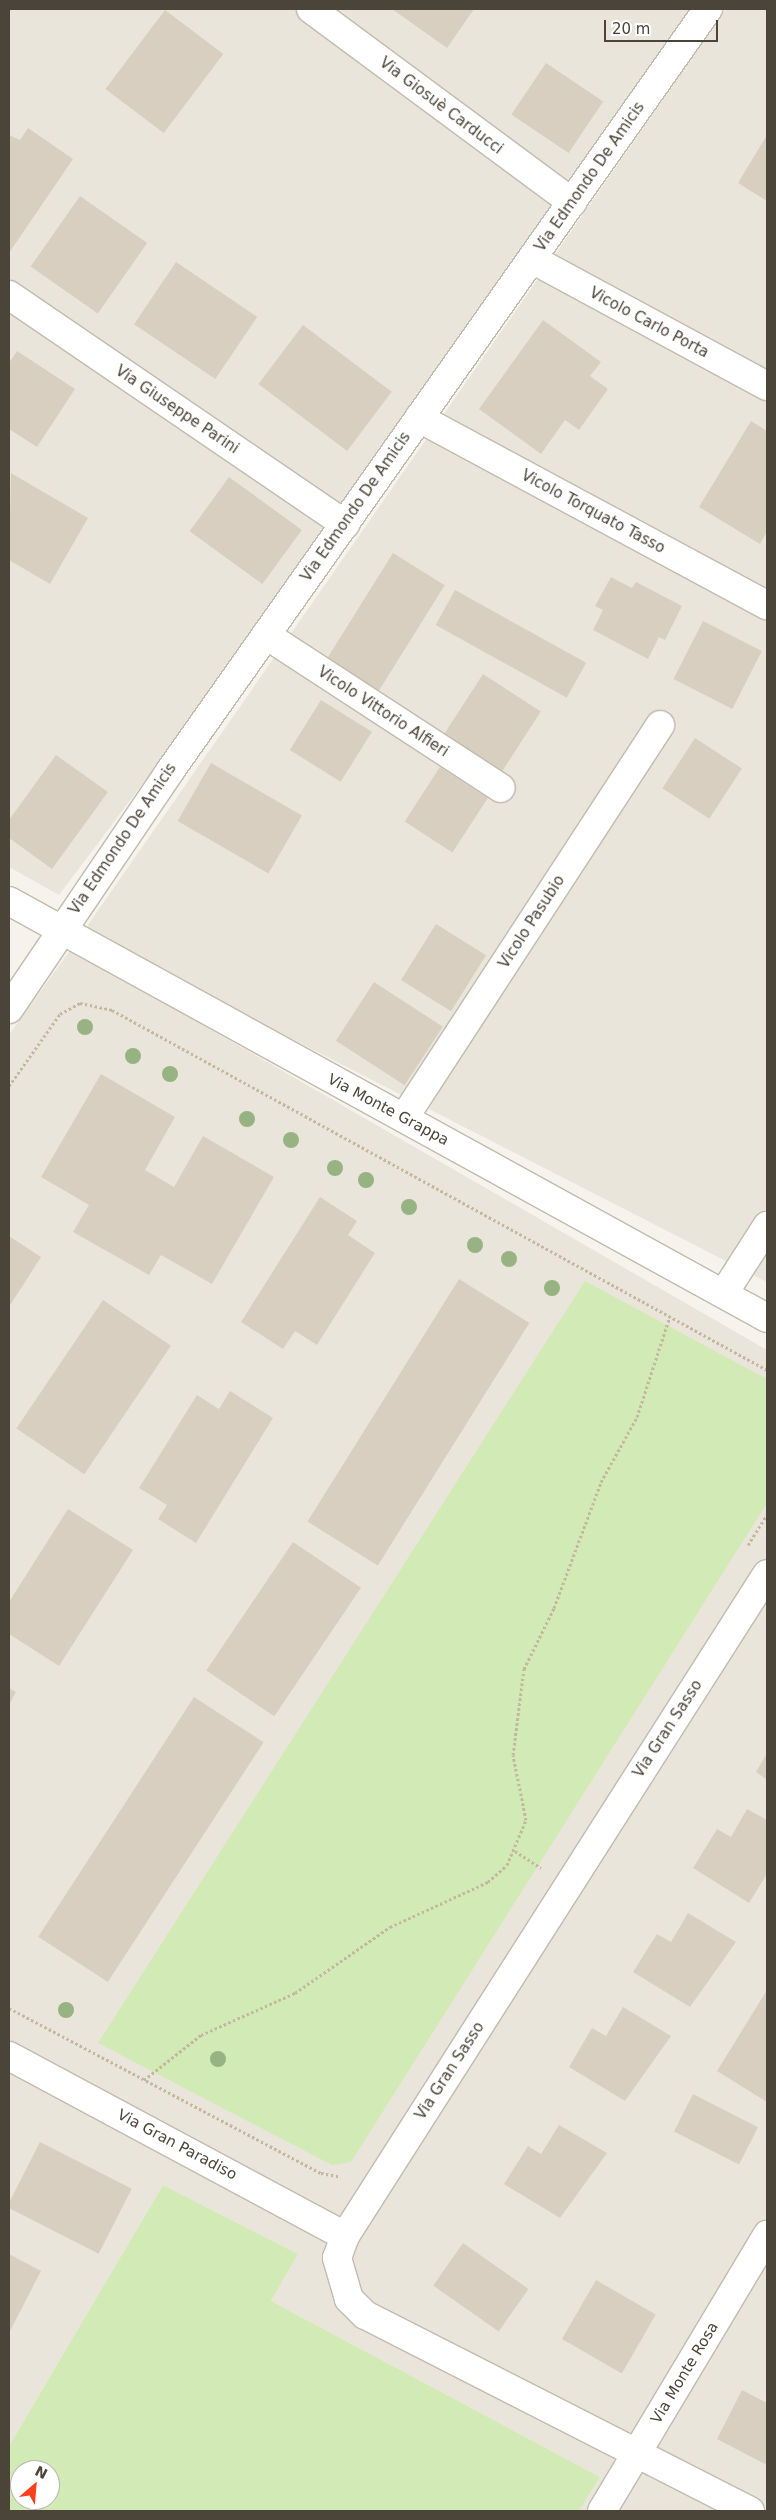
<!DOCTYPE html>
<html>
<head>
<meta charset="utf-8">
<style>
  body { margin:0 }
  #map { position:relative; width:776px; height:2520px; overflow:hidden; background:#f6f3ec; font-family:"DejaVu Sans",sans-serif }
  div>[style] { position:absolute }
  .residential>* { inset:0; background:#eae5da }
  .green>* { inset:0; background:#d2eab5 }
  .building>* { inset:0; background:#d8cfc1; transform-origin:0 0 }
  .path>* { height:3px; margin-top:-1.5px; transform-origin:0; background:repeating-linear-gradient(90deg,#c4b79f 0 2.5px,transparent 0 5px) }
  .roads { filter:drop-shadow(1px 0 #c2bbae) drop-shadow(-1px 0 #c2bbae) drop-shadow(0 1px #c2bbae) drop-shadow(0 -1px #c2bbae) }
  .minor>* { height:28px; margin:-14px; padding:0 14px; transform-origin:14px; border-radius:14px; background:#fff }
  .trees>* { width:16px; height:16px; margin:-8px; border-radius:50%; background:#97b381 }
  span { translate:-50% -50%; white-space:nowrap; text-align:center; line-height:1.15; -webkit-text-stroke:5px #fff; paint-order:stroke }
  .street-label { font-size:15px; color:#4b4439 }
  .frame { position:absolute; inset:0; border:10px solid #4b4439; pointer-events:none }
  .north { position:absolute; left:10px; top:2460px; width:50px; height:50px; box-sizing:border-box; background:#fff; border:1px solid #b7b4b0; border-radius:50%; rotate:27deg; font-size:14px; font-weight:700; line-height:20px; text-align:center; color:#4b4439 }
  .north::after { content:''; display:block; margin:auto; width:18px; height:22px; background:#fc3f1d; clip-path:polygon(50% 0,100% 100%,50% 72%,0 100%) }
  .scale { position:absolute; left:604px; top:20px; width:114px; height:22px; box-sizing:border-box; border:2px solid #4b4439; border-top:0; padding-left:6px; font-size:15px; line-height:18px; white-space:nowrap; color:#4b4439; -webkit-text-stroke:4px #fff; paint-order:stroke }
</style>
</head>
<body>
<div id="map">
  <div class="residential">
    <i style="clip-path:polygon(9px 9px,703px 9px,259px 629px,59px 895px,9px 867px)"></i>
    <i style="clip-path:polygon(726px 9px,767px 9px,767px 1282px,83px 932px)"></i>
    <i style="clip-path:polygon(71px 949px,767px 1350px,767px 2511px,579px 2511px,600px 2477px,271px 2301px,298px 2254px,163px 2185px,9px 2446px,9px 1035px)"></i>
  </div>
  <div class="green">
    <i style="clip-path:polygon(585px 1281px,767px 1379px,767px 1503px,351px 2162px,332px 2165px,98px 2043px)"></i>
    <i style="clip-path:polygon(evenodd,163px 2185px,298px 2254px,271px 2301px,600px 2477px,579px 2511px,9px 2511px,9px 2446px,163px 2185px,20px 2470px,50px 2470px,50px 2500px,20px 2500px,20px 2470px)"></i>
  </div>
  <div class="building">
    <i style="clip-path:polygon(392px 9px,474px 9px,447px 48px)"></i>
    <i style="left:165px;top:10px;width:73px;height:99px;rotate:37deg"></i>
    <i style="left:546px;top:63px;width:69px;height:62px;rotate:34deg"></i>
    <i style="clip-path:polygon(28px 128px,73px 159px,9px 253px,9px 135px,20px 140px)"></i>
    <i style="clip-path:polygon(767px 135px,767px 201px,738px 183px)"></i>
    <i style="left:80px;top:196px;width:82px;height:86px;rotate:35deg"></i>
    <i style="left:176px;top:262px;width:98px;height:75px;rotate:34deg"></i>
    <i style="clip-path:polygon(543px 320px,601px 362px,590px 376px,608px 389px,579px 430px,565px 420px,541px 454px,479px 409px)"></i>
    <i style="left:303px;top:325px;width:111px;height:74px;rotate:37deg"></i>
    <i style="clip-path:polygon(17px 351px,75px 389px,37px 447px,9px 429px,9px 363px)"></i>
    <i style="clip-path:polygon(751px 421px,767px 431px,767px 532px,760px 544px,699px 507px)"></i>
    <i style="clip-path:polygon(11px 473px,88px 518px,50px 584px,9px 560px)"></i>
    <i style="left:229px;top:477px;width:90px;height:67px;rotate:36deg"></i>
    <i style="left:393px;top:553px;width:61px;height:124px;rotate:32deg"></i>
    <i style="clip-path:polygon(611px 577px,632px 588px,636px 582px,682px 606px,665px 640px,659px 637px,648px 659px,593px 630px,603px 610px,595px 606px)"></i>
    <i style="left:455px;top:590px;width:150px;height:40px;rotate:29deg"></i>
    <i style="left:703px;top:621px;width:66px;height:65px;rotate:27deg"></i>
    <i style="left:483px;top:674px;width:69px;height:72px;rotate:33deg"></i>
    <i style="left:321px;top:700px;width:60px;height:59px;rotate:32deg"></i>
    <i style="left:695px;top:738px;width:56px;height:60px;rotate:33deg"></i>
    <i style="clip-path:polygon(56px 755px,108px 792px,52px 869px,9px 838px,9px 820px)"></i>
    <i style="left:211px;top:763px;width:105px;height:67px;rotate:30deg"></i>
    <i style="left:440px;top:767px;width:57px;height:65px;rotate:33deg"></i>
    <i style="left:436px;top:924px;width:59px;height:66px;rotate:32deg"></i>
    <i style="left:374px;top:982px;width:82px;height:70px;rotate:33deg"></i>
    <i style="clip-path:polygon(101px 1074px,175px 1117px,145px 1170px,174px 1187px,203px 1136px,274px 1177px,212px 1284px,161px 1255px,149px 1275px,73px 1232px,89px 1205px,41px 1177px)"></i>
    <i style="clip-path:polygon(320px 1197px,357px 1221px,348px 1235px,375px 1253px,317px 1345px,295px 1331px,283px 1349px,241px 1322px)"></i>
    <i style="clip-path:polygon(9px 1236px,41px 1257px,9px 1307px)"></i>
    <i style="left:459px;top:1279px;width:83px;height:286px;rotate:32deg"></i>
    <i style="left:103px;top:1300px;width:82px;height:155px;rotate:34deg"></i>
    <i style="clip-path:polygon(230px 1391px,273px 1418px,196px 1543px,158px 1519px,167px 1505px,139px 1488px,197px 1395px,219px 1409px)"></i>
    <i style="clip-path:polygon(68px 1509px,133px 1550px,59px 1666px,9px 1634px,9px 1602px)"></i>
    <i style="left:293px;top:1542px;width:82px;height:155px;rotate:34deg"></i>
    <i style="clip-path:polygon(9px 1688px,16px 1692px,9px 1705px)"></i>
    <i style="left:194px;top:1697px;width:83px;height:286px;rotate:33deg"></i>
    <i style="clip-path:polygon(767px 1753px,767px 1780px,756px 1772px)"></i>
    <i style="clip-path:polygon(747px 1809px,767px 1820px,767px 1874px,749px 1903px,693px 1868px,717px 1829px,731px 1837px)"></i>
    <i style="clip-path:polygon(688px 1913px,736px 1942px,690px 2007px,633px 1972px,657px 1934px,671px 1942px)"></i>
    <i style="clip-path:polygon(767px 1990px,767px 2102px,717px 2071px)"></i>
    <i style="clip-path:polygon(623px 2007px,671px 2036px,625px 2101px,569px 2067px,592px 2028px,606px 2036px)"></i>
    <i style="left:693px;top:2094px;width:73px;height:42px;rotate:27deg"></i>
    <i style="clip-path:polygon(559px 2125px,607px 2153px,560px 2218px,504px 2184px,528px 2146px,541px 2154px)"></i>
    <i style="left:40px;top:2142px;width:103px;height:73px;rotate:27deg"></i>
    <i style="left:463px;top:2243px;width:80px;height:52px;rotate:35deg"></i>
    <i style="clip-path:polygon(9px 2254px,41px 2271px,9px 2333px)"></i>
    <i style="left:596px;top:2280px;width:69px;height:68px;rotate:30deg"></i>
    <i style="clip-path:polygon(742px 2390px,767px 2403px,767px 2465px,717px 2439px)"></i>
  </div>
  <div class="path">
    <i style="left:9px;top:1086px;width:88px;rotate:-54.7deg"></i>
    <i style="left:60px;top:1014px;width:23px;rotate:-29deg"></i>
    <i style="left:80px;top:1003px;width:33px;rotate:12deg"></i>
    <i style="left:112px;top:1010px;width:747px;rotate:28.79deg"></i>
    <i style="left:748px;top:1545px;width:36px;rotate:-58deg"></i>
    <i style="left:515px;top:1851px;width:31px;rotate:33deg"></i>
    <i style="left:9px;top:2008px;width:353px;rotate:27.9deg"></i>
    <i style="left:321px;top:2173px;width:20px;rotate:11deg"></i>
    <i style="left:144px;top:2080px;width:73px;rotate:-38.3deg"></i>
    <i style="left:201px;top:2035px;width:103px;rotate:-24.1deg"></i>
    <i style="left:295px;top:1993px;width:116px;rotate:-34.8deg"></i>
    <i style="left:390px;top:1927px;width:108px;rotate:-24.7deg"></i>
    <i style="left:488px;top:1882px;width:25px;rotate:-42deg"></i>
    <i style="left:507px;top:1865px;width:49px;rotate:-67.1deg"></i>
    <i style="left:526px;top:1820px;width:66px;rotate:-101.3deg"></i>
    <i style="left:513px;top:1755px;width:87px;rotate:-82.7deg"></i>
    <i style="left:524px;top:1669px;width:68px;rotate:-63.8deg"></i>
    <i style="left:554px;top:1608px;width:134px;rotate:-69.5deg"></i>
    <i style="left:601px;top:1482px;width:74px;rotate:-61deg"></i>
    <i style="left:637px;top:1417px;width:106px;rotate:-71.9deg"></i>
  </div>
  <div class="roads">
    <div class="minor">
      <i style="left:311px;top:9px;width:325px;rotate:36.5deg"></i>
      <i style="left:532px;top:259px;width:267px;rotate:28.4deg"></i>
      <i style="left:9px;top:295px;width:407px;rotate:34.3deg"></i>
      <i style="left:419px;top:418px;width:395px;rotate:28.3deg"></i>
      <i style="left:266px;top:635px;width:280px;rotate:33.1deg"></i>
      <i style="left:9px;top:901px;width:865px;rotate:28.82deg"></i>
      <i style="left:9px;top:1009px;width:287px;rotate:-55.9deg"></i>
      <i style="left:170px;top:771px;width:933px;rotate:-54.78deg"></i>
      <i style="left:404px;top:1118px;width:469px;rotate:-56.9deg"></i>
      <i style="left:724px;top:1293px;width:80px;rotate:-57.3deg"></i>
      <i style="left:9px;top:2056px;width:381px;rotate:28.2deg"></i>
      <i style="left:602px;top:2511px;width:322px;rotate:-59.1deg"></i>
      <i style="left:750px;top:2511px;width:432px;rotate:-153deg"></i>
      <i style="left:365px;top:2315px;width:23px;rotate:-135deg"></i>
      <i style="left:349px;top:2299px;width:43px;rotate:-106.3deg"></i>
      <i style="left:337px;top:2258px;width:23px;rotate:-70deg"></i>
      <i style="left:345px;top:2236px;width:785px;rotate:-57.48deg"></i>
    </div>
  </div>
  <div class="trees">
    <i style="left:85px;top:1027px"></i>
    <i style="left:133px;top:1056px"></i>
    <i style="left:170px;top:1074px"></i>
    <i style="left:247px;top:1119px"></i>
    <i style="left:291px;top:1140px"></i>
    <i style="left:335px;top:1168px"></i>
    <i style="left:366px;top:1180px"></i>
    <i style="left:409px;top:1207px"></i>
    <i style="left:475px;top:1245px"></i>
    <i style="left:509px;top:1259px"></i>
    <i style="left:552px;top:1288px"></i>
    <i style="left:66px;top:2010px"></i>
    <i style="left:218px;top:2059px"></i>
  </div>
  <div class="street-label">
    <span style="left:441px;top:106px;rotate:37deg">Via Giosuè Carducci</span>
    <span style="left:590px;top:177px;rotate:-55deg">Via Edmondo De Amicis</span>
    <span style="left:649px;top:323px;rotate:28deg">Vicolo Carlo Porta</span>
    <span style="left:177px;top:410px;rotate:34deg">Via Giuseppe Parini</span>
    <span style="left:356px;top:507px;rotate:-55deg">Via Edmondo De Amicis</span>
    <span style="left:593px;top:512px;rotate:28deg">Vicolo Torquato Tasso</span>
    <span style="left:383px;top:712px;rotate:33deg">Vicolo Vittorio Alfieri</span>
    <span style="left:123px;top:839px;rotate:-56deg">Via Edmondo De Amicis</span>
    <span style="left:532px;top:922px;rotate:-57deg">Vicolo Pasubio</span>
    <span style="left:388px;top:1110px;rotate:28deg">Via Monte Grappa</span>
    <span style="left:668px;top:1729px;rotate:-57deg">Via Gran Sasso</span>
    <span style="left:450px;top:2071px;rotate:-57deg">Via Gran Sasso</span>
    <span style="left:177px;top:2145px;rotate:28deg">Via Gran Paradiso</span>
    <span style="left:685px;top:2373px;rotate:-59deg">Via Monte Rosa</span>
  </div>
  <div class="frame"></div>
  <div class="north">N</div>
  <div class="scale">20 m</div>
</div>
</body>
</html>
